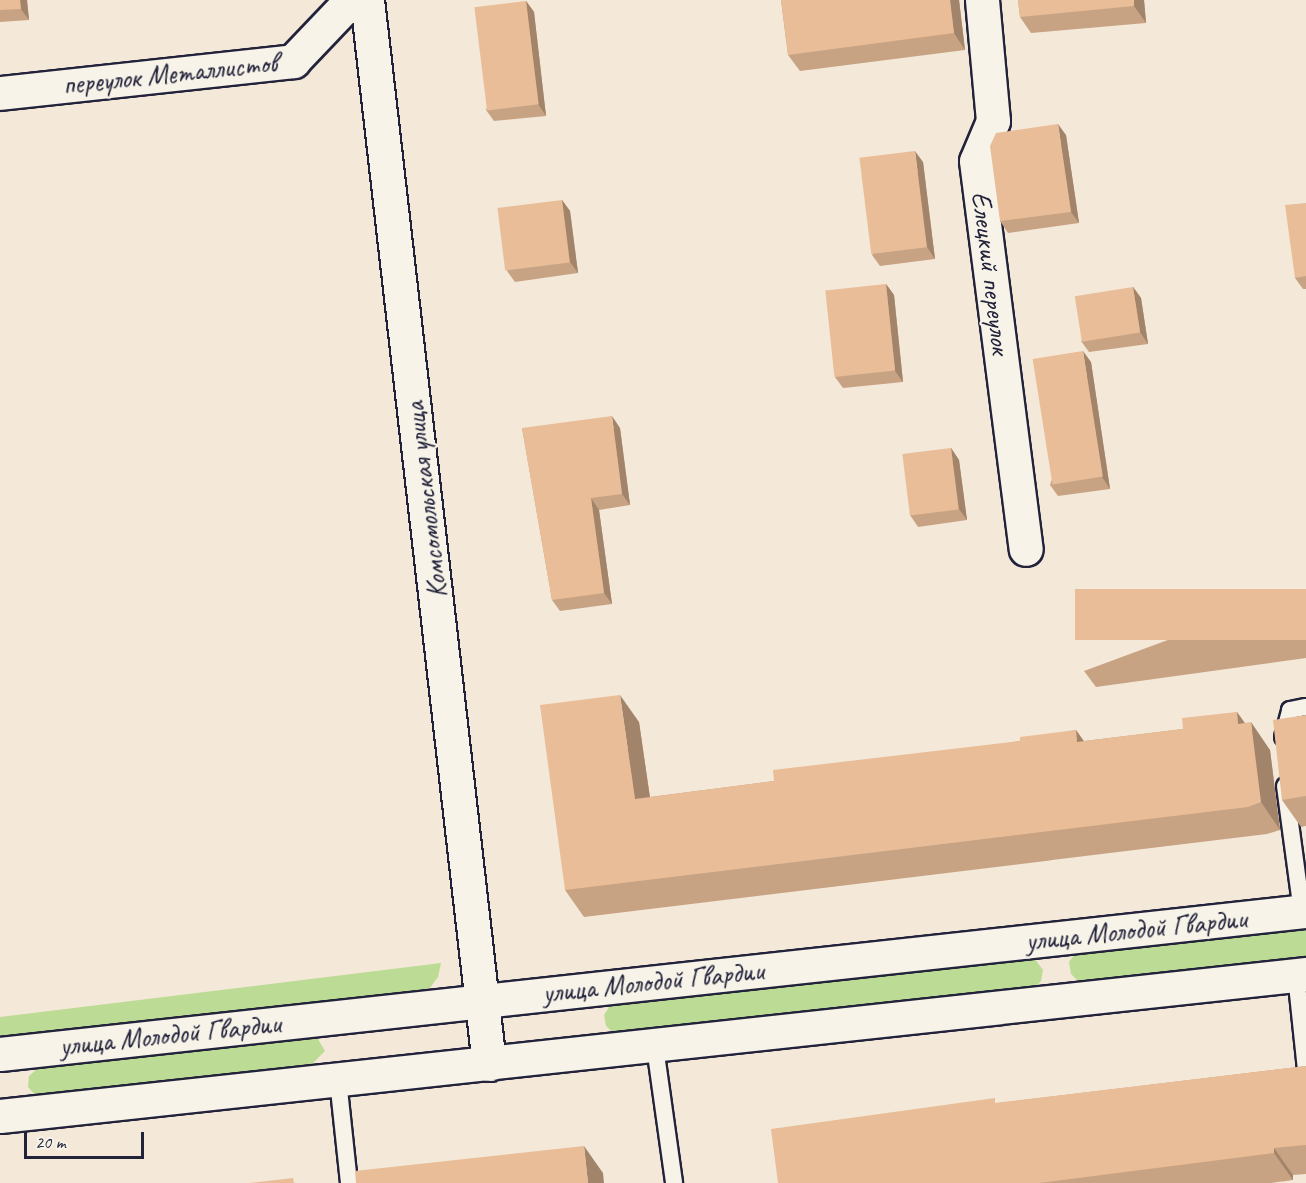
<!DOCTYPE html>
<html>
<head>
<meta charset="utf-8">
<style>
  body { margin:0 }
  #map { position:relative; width:1306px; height:1183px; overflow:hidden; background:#f4e8d8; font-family:Caveat,sans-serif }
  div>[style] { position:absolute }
  .green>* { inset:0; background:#bcdb94 }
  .roads { filter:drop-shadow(2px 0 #22223b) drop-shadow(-2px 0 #22223b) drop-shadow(0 2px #22223b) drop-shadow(0 -2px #22223b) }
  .service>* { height:16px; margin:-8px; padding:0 8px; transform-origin:8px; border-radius:8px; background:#f7f3e8 }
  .minor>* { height:33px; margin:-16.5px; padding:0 16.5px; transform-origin:16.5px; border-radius:16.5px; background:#f7f3e8 }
  .wall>* { inset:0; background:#c8a383 }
  .shaded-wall>* { inset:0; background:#a2846a }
  .building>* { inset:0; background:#e8bd98; transform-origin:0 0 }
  span { translate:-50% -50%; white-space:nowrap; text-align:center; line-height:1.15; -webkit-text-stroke:4.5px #f7f3e8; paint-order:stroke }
  .street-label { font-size:28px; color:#22223b }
  .scale { position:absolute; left:24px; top:1132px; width:120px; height:27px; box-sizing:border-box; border:3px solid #22223b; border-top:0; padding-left:8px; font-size:18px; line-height:21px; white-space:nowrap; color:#22223b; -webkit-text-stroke:4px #f7f3e8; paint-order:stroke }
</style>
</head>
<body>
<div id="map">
  <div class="green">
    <i style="clip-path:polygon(1306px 921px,1306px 961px,1080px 983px,1071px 974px,1069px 962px,1079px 948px)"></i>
    <i style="clip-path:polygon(1031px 954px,1043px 970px,1041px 981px,1034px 989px,615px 1034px,606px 1026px,604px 1015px,613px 1001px)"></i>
    <i style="clip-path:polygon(441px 963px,438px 977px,429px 989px,410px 998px,0 1046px,0 1017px)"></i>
    <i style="clip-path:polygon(313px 1031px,325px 1051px,310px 1066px,37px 1097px,28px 1087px,29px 1076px,44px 1063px)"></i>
  </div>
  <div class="roads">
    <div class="service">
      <i style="left:1283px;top:737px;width:28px;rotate:-75deg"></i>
      <i style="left:1290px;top:710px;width:16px;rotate:-11deg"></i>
      <i style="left:1285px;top:786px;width:127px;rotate:82.3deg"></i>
      <i style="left:1296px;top:975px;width:96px;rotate:84deg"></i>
      <i style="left:655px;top:1047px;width:137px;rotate:82deg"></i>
      <i style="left:338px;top:1080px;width:104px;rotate:83.9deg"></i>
    </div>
    <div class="minor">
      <i style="left:367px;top:0;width:1071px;rotate:83.46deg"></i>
      <i style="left:982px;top:0;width:121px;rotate:84.8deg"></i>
      <i style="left:993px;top:121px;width:43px;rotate:113deg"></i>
      <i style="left:976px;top:161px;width:391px;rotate:82.7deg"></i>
      <i style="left:0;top:93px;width:295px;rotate:-6.2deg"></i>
      <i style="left:293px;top:61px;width:84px;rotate:-46.4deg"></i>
      <i style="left:0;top:1054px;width:1314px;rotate:-6.25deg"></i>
      <i style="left:0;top:1116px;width:1314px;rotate:-6.21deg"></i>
    </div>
  </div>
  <div class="wall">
    <i style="clip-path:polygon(0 0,27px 0,29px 20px,0 22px)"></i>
    <i style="clip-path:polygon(781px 0,959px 0,965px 50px,800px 71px,788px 55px)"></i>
    <i style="clip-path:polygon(1018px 0,1144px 0,1146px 23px,1031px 33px,1020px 17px)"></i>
    <i style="clip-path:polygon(526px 1px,534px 12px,546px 116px,494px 121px,486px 110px)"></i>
    <i style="clip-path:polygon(1066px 135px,1079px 223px,1008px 233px,1000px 221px)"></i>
    <i style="clip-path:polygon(923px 162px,935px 259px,880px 266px,872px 255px)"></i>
    <i style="clip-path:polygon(562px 200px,570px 211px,578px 273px,515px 282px,507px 271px)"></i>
    <i style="clip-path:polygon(1306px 203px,1306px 289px,1303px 289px,1295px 278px)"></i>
    <i style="clip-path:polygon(886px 284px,894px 295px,903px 382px,843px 388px,835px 377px)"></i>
    <i style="clip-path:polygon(1133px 287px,1141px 298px,1148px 344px,1089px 352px,1081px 341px)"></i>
    <i style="clip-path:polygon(1091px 362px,1110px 489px,1058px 496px,1050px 485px)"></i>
    <i style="clip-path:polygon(522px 428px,620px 428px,630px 505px,599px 510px,612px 604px,560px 611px,552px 600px)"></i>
    <i style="clip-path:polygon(951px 448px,959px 460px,967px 520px,918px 527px,910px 515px)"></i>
    <i style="clip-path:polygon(1306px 589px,1306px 658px,1096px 687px,1084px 671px)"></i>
    <i style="clip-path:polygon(1237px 712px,1245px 723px,1270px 750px,1280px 830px,1267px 834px,584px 917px,565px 890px,639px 722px,650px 797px,774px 781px,1020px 741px,1076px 730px,1084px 741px,1183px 729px)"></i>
    <i style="clip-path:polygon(1306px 715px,1306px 826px,1301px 827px,1282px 800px)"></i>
    <i style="clip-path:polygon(1306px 1066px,1306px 1174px,1293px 1175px,1293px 1180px,1271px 1183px,778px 1183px,998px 1103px)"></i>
  </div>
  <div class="shaded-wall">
    <i style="clip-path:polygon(20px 0,27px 0,29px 20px,21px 9px)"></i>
    <i style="clip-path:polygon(950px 0,959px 0,965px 50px,954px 33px)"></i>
    <i style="clip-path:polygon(1134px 0,1144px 0,1146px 23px,1134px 6px)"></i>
    <i style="clip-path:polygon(526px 1px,534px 12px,546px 116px,538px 104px)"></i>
    <i style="clip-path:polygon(1058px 124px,1066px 135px,1079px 223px,1071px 212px)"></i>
    <i style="clip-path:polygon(915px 151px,923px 162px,935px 259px,927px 247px)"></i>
    <i style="clip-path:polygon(562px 200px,570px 211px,578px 273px,570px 262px)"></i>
    <i style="clip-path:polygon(886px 284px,894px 295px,903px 382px,895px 371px)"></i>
    <i style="clip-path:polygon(1133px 287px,1141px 298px,1148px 344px,1140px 332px)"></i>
    <i style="clip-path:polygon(1083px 351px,1091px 362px,1110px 489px,1102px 477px)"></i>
    <i style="clip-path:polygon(612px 416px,620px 428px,630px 505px,622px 494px)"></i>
    <i style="clip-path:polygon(951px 448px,959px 460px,967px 520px,959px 509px)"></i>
    <i style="clip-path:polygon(591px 498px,599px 510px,612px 604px,604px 593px)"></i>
    <i style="clip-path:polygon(620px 695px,639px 722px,654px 826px,635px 799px)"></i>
    <i style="clip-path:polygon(1237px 712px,1252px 734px,1251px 722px,1270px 750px,1280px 830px,1261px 802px,1238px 724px)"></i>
    <i style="clip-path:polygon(1076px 730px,1095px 758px,1077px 742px)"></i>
    <i style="clip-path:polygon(584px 1146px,603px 1173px,604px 1183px,588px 1183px)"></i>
    <i style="clip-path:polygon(1274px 1148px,1293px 1175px,1293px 1180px,1274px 1153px)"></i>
  </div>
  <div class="building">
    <i style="clip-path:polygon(0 0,20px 0,21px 9px,0 10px)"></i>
    <i style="clip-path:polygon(781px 0,950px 0,954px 33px,788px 55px)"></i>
    <i style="clip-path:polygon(1018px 0,1134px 0,1134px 6px,1020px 17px)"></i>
    <i style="left:526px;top:1px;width:104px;height:52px;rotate:83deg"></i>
    <i style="clip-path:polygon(1058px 124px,1071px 212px,1000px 221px,990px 146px,996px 133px)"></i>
    <i style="left:915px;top:151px;width:97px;height:56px;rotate:83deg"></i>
    <i style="left:562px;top:200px;width:63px;height:65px;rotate:83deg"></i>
    <i style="clip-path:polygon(1306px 203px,1306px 276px,1295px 278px,1285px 205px)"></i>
    <i style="left:886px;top:284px;width:87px;height:61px;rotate:84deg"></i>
    <i style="left:1133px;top:287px;width:46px;height:59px;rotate:81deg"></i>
    <i style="left:1083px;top:351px;width:127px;height:51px;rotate:81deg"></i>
    <i style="clip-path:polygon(612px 416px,622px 494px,591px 498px,604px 593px,552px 600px,522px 428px)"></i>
    <i style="left:951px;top:448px;width:62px;height:49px;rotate:83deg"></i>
    <i style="left:1306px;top:589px;width:51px;height:231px;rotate:90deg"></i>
    <i style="clip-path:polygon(620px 695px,635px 799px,774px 781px,773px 770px,1020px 741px,1020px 737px,1076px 730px,1077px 742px,1183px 729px,1182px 718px,1237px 712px,1238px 724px,1251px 722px,1261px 802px,1248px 807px,565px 890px,540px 705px)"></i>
    <i style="clip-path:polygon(1306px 715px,1306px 796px,1282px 800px,1273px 720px)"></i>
    <i style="clip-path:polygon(1306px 1066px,1306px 1145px,1274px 1148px,1274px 1153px,1039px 1183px,778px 1183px,771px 1129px,995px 1098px,995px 1103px)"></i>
    <i style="clip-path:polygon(584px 1146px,588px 1183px,356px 1183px,355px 1171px)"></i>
    <i style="clip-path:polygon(293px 1178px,294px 1183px,250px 1183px)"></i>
  </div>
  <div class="street-label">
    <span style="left:170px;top:74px;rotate:-6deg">переулок Металлистов</span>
    <span style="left:991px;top:273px;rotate:83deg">Елецкий переулок</span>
    <span style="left:426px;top:500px;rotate:-97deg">Комсомольская улица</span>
    <span style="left:1136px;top:930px;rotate:-6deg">улица Молодой Гвардии</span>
    <span style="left:653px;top:982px;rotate:-6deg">улица Молодой Гвардии</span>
    <span style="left:170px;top:1035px;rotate:-6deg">улица Молодой Гвардии</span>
  </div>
  <div class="scale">20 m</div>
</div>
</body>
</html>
